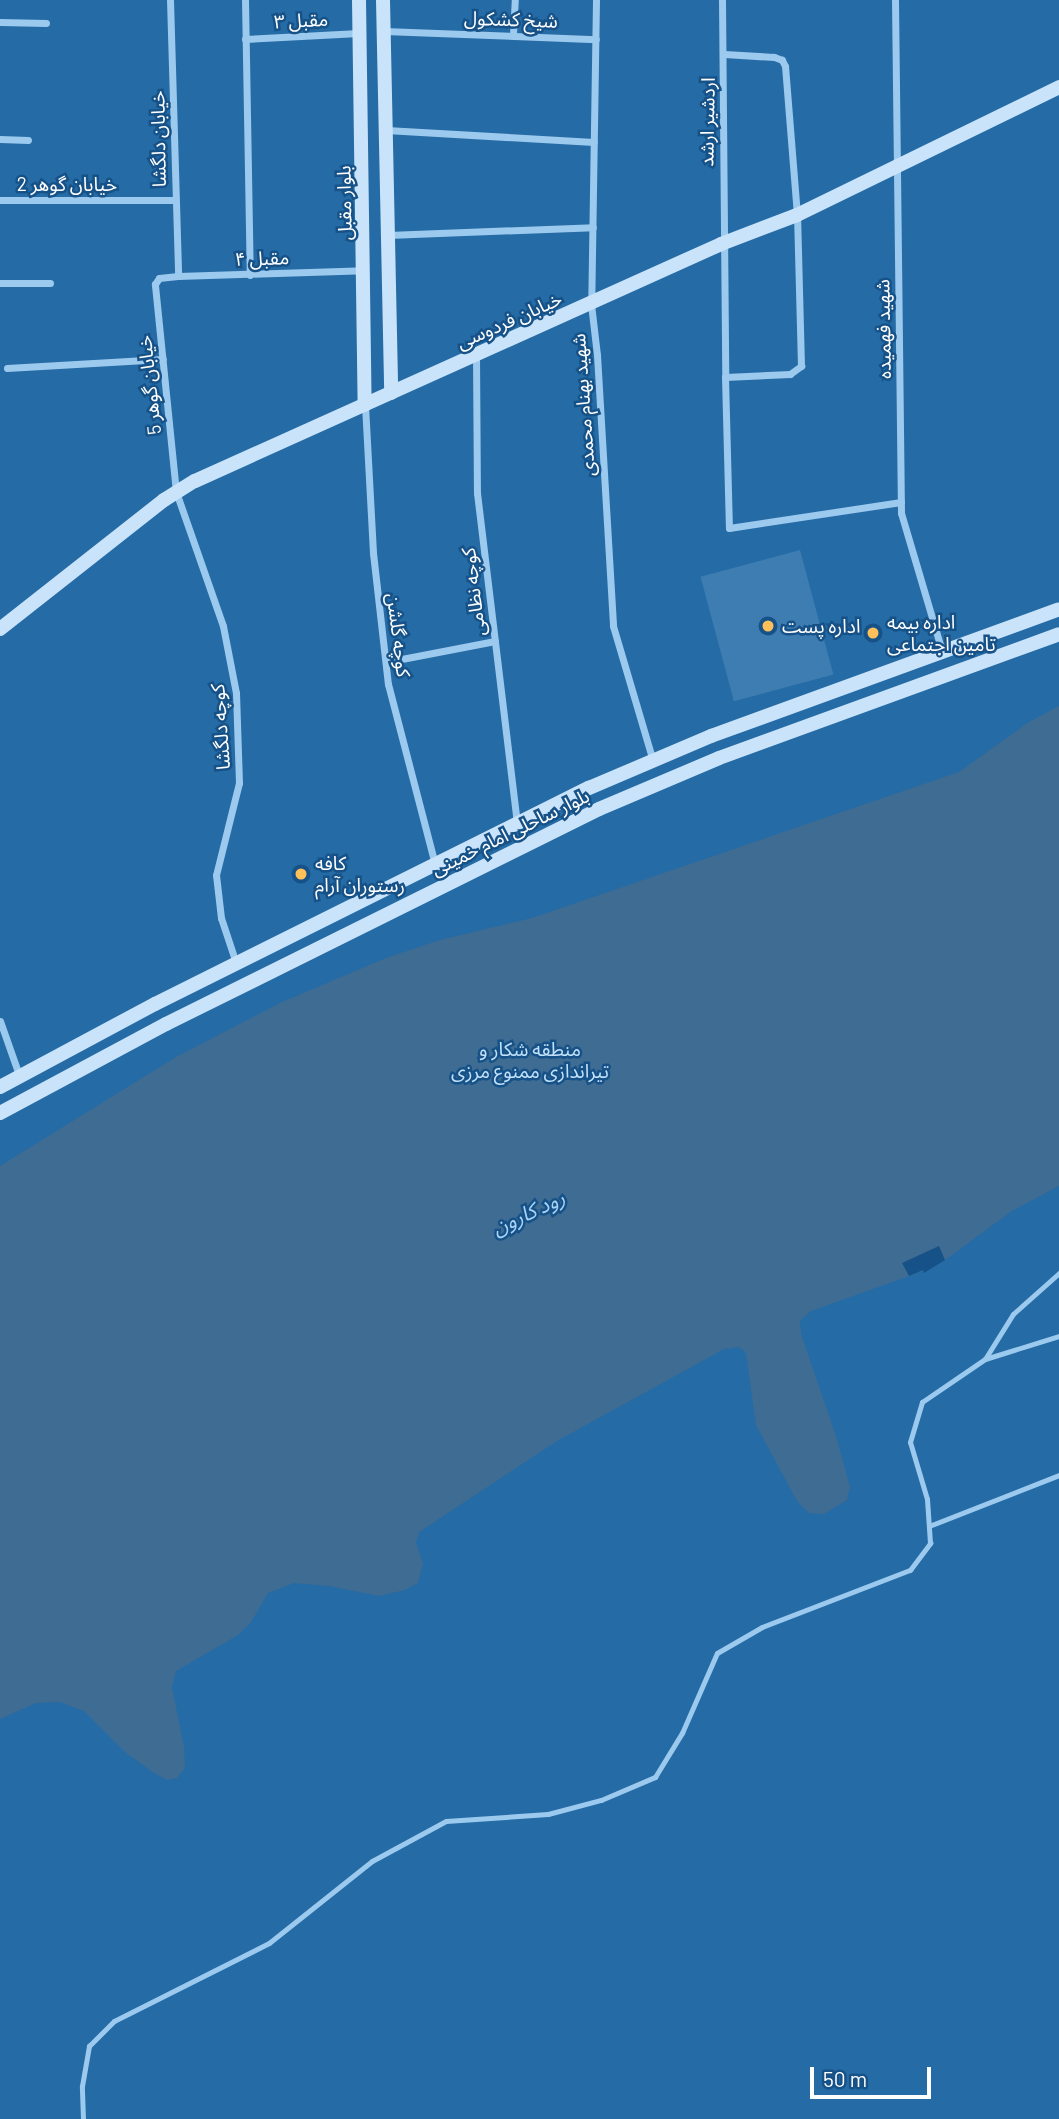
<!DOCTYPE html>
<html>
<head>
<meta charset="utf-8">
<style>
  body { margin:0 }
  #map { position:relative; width:1059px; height:2119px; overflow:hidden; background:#165288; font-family:Barlow,"Noto Sans Arabic",sans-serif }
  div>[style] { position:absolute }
  .green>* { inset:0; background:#256ba5; transform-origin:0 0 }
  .water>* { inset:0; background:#3f6c93 }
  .pier>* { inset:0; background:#165288 }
  .building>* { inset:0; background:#3e7db1; transform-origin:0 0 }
  .service>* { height:5px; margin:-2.5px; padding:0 2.5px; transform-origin:2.5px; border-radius:2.5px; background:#9cc9ee }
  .minor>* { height:7px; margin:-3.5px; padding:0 3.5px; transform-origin:3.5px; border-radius:3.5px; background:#9cc9ee }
  .secondary>* { height:14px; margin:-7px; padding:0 7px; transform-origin:7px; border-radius:7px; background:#c9e3fa }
  .dots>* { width:19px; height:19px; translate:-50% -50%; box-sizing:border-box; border:4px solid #165288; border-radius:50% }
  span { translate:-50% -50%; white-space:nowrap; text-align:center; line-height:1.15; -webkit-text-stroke:5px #165288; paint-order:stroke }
  .street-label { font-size:19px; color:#fff }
  .poi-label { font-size:19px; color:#fff }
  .left { translate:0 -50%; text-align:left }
  .park-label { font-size:19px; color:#c2e1fa }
  .water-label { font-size:21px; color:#a8d3f6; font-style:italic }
  .scale { position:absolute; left:810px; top:2067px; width:121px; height:32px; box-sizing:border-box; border:4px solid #fff; border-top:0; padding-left:9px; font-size:21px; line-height:24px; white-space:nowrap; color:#fff; -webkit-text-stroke:5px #165288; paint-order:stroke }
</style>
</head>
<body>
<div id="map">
  <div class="green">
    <i style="left:0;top:0;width:1059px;height:2119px"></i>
  </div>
  <div class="water">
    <i style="clip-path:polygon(1059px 706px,1059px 1186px,1012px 1211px,945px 1260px,909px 1276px,811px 1311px,800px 1321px,801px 1334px,836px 1436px,850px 1487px,847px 1500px,824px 1514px,809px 1513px,797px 1501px,756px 1425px,746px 1353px,739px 1347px,724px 1349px,557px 1441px,419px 1532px,416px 1543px,423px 1563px,418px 1583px,405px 1590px,379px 1596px,329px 1586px,294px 1583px,268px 1593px,251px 1622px,238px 1635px,176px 1671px,172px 1687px,184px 1747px,185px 1768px,177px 1778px,167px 1780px,151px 1771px,125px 1752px,84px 1711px,60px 1702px,36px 1703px,0 1719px,0 1166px,176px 1057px,280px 1003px,386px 958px,440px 940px,532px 918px,959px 772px,1029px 722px)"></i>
  </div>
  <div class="pier">
    <i style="clip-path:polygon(939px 1246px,945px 1260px,924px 1273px,923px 1270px,909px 1276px,902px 1263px)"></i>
  </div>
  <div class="building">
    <i style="left:800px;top:550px;width:129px;height:103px;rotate:75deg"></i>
  </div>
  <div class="service">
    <i style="left:985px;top:1359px;width:77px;rotate:-17.3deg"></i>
    <i style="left:929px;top:1526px;width:140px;rotate:-21.4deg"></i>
    <i style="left:83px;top:2119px;width:33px;rotate:-92deg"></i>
    <i style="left:82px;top:2086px;width:41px;rotate:-80.1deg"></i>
    <i style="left:89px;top:2046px;width:35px;rotate:-45deg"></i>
    <i style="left:114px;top:2021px;width:174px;rotate:-26.7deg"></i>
    <i style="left:269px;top:1943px;width:132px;rotate:-38.5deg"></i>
    <i style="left:372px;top:1861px;width:84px;rotate:-28.4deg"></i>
    <i style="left:446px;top:1821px;width:102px;rotate:-3.9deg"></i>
    <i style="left:548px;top:1814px;width:55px;rotate:-14.8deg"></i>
    <i style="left:601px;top:1800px;width:59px;rotate:-23.1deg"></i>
    <i style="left:655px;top:1777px;width:52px;rotate:-58.5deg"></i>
    <i style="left:682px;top:1733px;width:87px;rotate:-66.4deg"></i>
    <i style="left:717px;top:1653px;width:52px;rotate:-30deg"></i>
    <i style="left:762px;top:1627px;width:159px;rotate:-21.1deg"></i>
    <i style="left:910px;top:1570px;width:34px;rotate:-53deg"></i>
    <i style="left:930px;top:1543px;width:44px;rotate:-93.9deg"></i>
    <i style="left:927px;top:1499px;width:59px;rotate:-106.6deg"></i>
    <i style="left:910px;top:1442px;width:42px;rotate:-73.3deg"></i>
    <i style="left:922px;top:1402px;width:76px;rotate:-34.3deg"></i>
    <i style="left:985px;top:1359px;width:53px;rotate:-58.1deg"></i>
    <i style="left:1013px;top:1314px;width:62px;rotate:-41.7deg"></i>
  </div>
  <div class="minor">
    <i style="left:170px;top:0;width:276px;rotate:88.3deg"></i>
    <i style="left:245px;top:0;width:275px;rotate:89deg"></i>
    <i style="left:596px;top:0;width:304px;rotate:90.9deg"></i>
    <i style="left:591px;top:304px;width:51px;rotate:83.3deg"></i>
    <i style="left:597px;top:355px;width:271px;rotate:86.6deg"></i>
    <i style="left:613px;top:626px;width:141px;rotate:73.5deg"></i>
    <i style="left:722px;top:0;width:377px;rotate:89.5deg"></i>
    <i style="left:725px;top:377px;width:65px;rotate:-2.6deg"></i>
    <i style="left:790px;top:374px;width:14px;rotate:-36deg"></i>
    <i style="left:801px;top:366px;width:151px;rotate:-91.5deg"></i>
    <i style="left:797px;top:215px;width:149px;rotate:-94.6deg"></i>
    <i style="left:785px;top:66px;width:7px;rotate:-117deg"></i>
    <i style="left:782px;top:60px;width:9px;rotate:-159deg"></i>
    <i style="left:774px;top:57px;width:50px;rotate:-176.6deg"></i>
    <i style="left:895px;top:0;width:513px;rotate:89.33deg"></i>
    <i style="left:901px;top:513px;width:144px;rotate:73.5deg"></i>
    <i style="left:0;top:22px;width:46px;rotate:1.2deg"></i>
    <i style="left:384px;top:31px;width:212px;rotate:2.2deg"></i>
    <i style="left:513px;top:34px;width:34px;rotate:-87deg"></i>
    <i style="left:245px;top:39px;width:114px;rotate:-3deg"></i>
    <i style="left:386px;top:130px;width:208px;rotate:3.3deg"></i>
    <i style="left:0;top:139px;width:28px;rotate:2deg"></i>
    <i style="left:0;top:200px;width:175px"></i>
    <i style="left:388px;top:235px;width:205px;rotate:-2.2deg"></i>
    <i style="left:0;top:283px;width:50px"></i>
    <i style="left:476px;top:355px;width:138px;rotate:89.6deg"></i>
    <i style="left:477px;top:493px;width:332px;rotate:83.1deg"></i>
    <i style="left:7px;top:368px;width:156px;rotate:-3.3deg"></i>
    <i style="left:725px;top:377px;width:151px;rotate:88.5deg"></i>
    <i style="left:729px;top:528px;width:174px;rotate:-8.6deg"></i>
    <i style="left:365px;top:405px;width:148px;rotate:86.9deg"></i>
    <i style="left:373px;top:553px;width:132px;rotate:83.5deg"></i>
    <i style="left:388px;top:684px;width:186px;rotate:75.4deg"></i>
    <i style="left:386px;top:662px;width:111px;rotate:-10.9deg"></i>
    <i style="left:236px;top:963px;width:47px;rotate:-108.4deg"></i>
    <i style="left:221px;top:918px;width:43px;rotate:-96.6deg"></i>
    <i style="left:216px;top:875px;width:95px;rotate:-76deg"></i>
    <i style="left:239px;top:783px;width:90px;rotate:-91.9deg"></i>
    <i style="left:236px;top:693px;width:68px;rotate:-101deg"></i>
    <i style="left:223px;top:626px;width:142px;rotate:-109.3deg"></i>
    <i style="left:176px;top:492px;width:209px;rotate:-95.8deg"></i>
    <i style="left:155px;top:284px;width:7px;rotate:-56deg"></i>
    <i style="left:159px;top:278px;width:19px;rotate:-6deg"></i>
    <i style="left:178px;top:276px;width:186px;rotate:-1.8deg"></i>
    <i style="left:0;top:1021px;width:57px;rotate:70.6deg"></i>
  </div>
  <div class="secondary">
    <i style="left:359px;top:0;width:405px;rotate:89.2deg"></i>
    <i style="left:383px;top:0;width:393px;rotate:88.8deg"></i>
    <i style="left:0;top:629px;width:209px;rotate:-38.2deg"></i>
    <i style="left:164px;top:500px;width:36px;rotate:-32deg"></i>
    <i style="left:195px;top:481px;width:577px;rotate:-24.25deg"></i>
    <i style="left:721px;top:244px;width:81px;rotate:-20.9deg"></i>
    <i style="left:797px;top:215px;width:292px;rotate:-26deg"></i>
    <i style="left:0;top:1087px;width:176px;rotate:-28.2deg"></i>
    <i style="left:155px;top:1004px;width:485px;rotate:-26.5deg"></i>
    <i style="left:589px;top:788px;width:133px;rotate:-23.1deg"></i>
    <i style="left:711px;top:736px;width:370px;rotate:-20deg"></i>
    <i style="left:0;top:1113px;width:188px;rotate:-28.2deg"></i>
    <i style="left:166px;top:1024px;width:483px;rotate:-26.4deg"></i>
    <i style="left:599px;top:809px;width:130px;rotate:-23deg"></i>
    <i style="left:719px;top:758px;width:362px;rotate:-20deg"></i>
  </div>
  <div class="dots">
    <i style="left:768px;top:626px;background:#ffbf59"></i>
    <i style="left:873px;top:633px;background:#ffbf59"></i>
    <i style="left:301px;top:874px;background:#ffbf59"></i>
  </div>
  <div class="street-label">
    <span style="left:511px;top:19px;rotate:2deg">شیخ کشکول</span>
    <span style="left:301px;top:20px;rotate:-3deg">مقبل ۳</span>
    <span style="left:707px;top:122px;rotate:-89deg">اردشیر ارشد</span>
    <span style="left:158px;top:139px;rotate:-91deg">خیابان دلگشا</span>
    <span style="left:67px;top:184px">خیابان گوهر 2</span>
    <span style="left:344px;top:203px;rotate:-91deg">بلوار مقبل</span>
    <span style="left:262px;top:258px;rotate:-2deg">مقبل ۴</span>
    <span style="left:509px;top:320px;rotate:-24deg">خیابان فردوسی</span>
    <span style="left:883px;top:329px;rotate:-91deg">شهید فهمیده</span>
    <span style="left:149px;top:385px;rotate:-96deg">خیابان گوهر 5</span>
    <span style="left:583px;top:405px;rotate:-94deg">شهید بهنام محمدی</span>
    <span style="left:473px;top:592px;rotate:-97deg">کوچه نظامی</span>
    <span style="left:399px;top:635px;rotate:83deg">کوچه گلشن</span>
    <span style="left:220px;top:727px;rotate:-94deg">کوچه دلگشا</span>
    <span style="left:510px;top:832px;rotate:-26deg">بلوار ساحلی امام خمینی</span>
  </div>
  <div class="poi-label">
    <span class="left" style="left:887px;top:633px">اداره بیمه<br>تامین اجتماعی</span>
    <span class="left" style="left:782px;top:626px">اداره پست</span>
    <span class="left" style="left:315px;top:874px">کافه<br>رستوران آرام</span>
  </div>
  <div class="park-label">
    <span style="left:530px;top:1060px">منطقه شکار و<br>تیراندازی ممنوع مرزی</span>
  </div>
  <div class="water-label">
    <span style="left:528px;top:1212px;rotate:-25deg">رود کارون</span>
  </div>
  <div class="scale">50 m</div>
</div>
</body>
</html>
